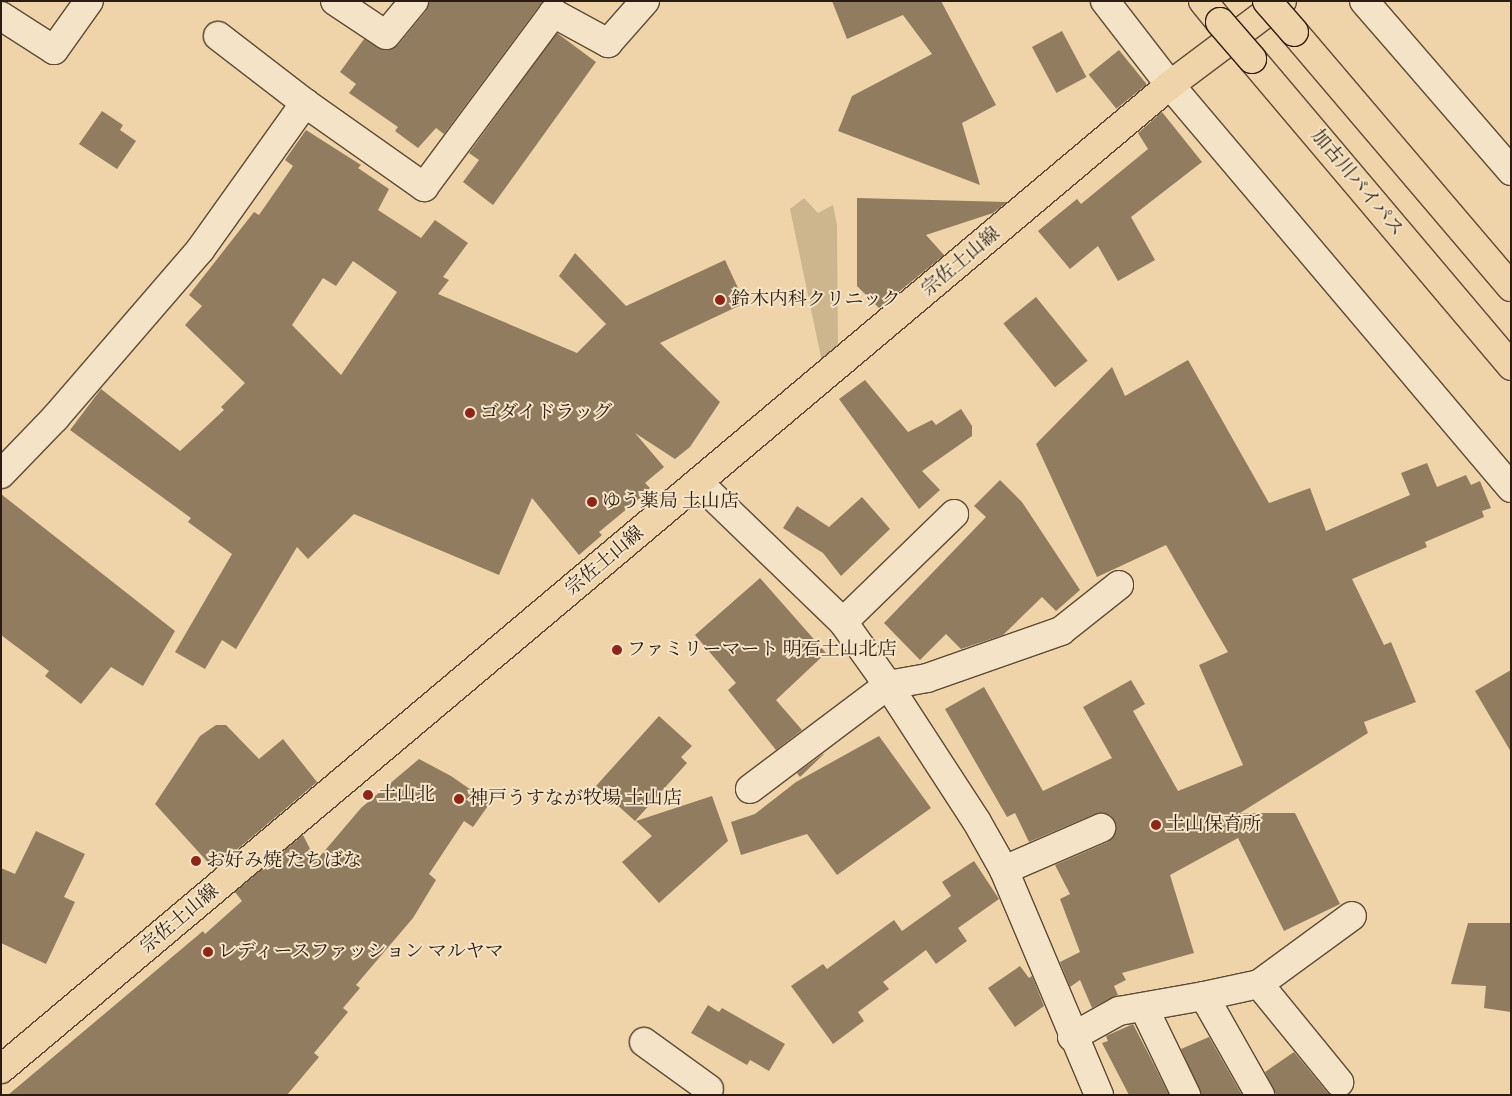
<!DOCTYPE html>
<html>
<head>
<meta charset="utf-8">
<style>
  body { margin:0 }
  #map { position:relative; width:1512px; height:1096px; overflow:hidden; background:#eed4a8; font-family:"IM FELL French Canon","Noto Serif JP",serif }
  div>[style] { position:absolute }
  .green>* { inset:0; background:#cdb58e }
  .building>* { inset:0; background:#927c5f; transform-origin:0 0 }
  .roads { filter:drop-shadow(1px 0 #5e4a36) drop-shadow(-1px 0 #5e4a36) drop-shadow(0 1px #5e4a36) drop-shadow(0 -1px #5e4a36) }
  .minor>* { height:28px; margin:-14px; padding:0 14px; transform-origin:14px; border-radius:14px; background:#f4e3c6 }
  .primary>* { height:28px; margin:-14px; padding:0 14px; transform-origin:14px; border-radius:14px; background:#eed4a8 }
  .motorway>* { height:28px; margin:-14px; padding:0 14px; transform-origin:14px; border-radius:14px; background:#eed4a8 }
  .bridges { filter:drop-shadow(1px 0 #2e1c10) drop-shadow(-1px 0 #2e1c10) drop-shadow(0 1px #2e1c10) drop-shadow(0 -1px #2e1c10) }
  .motorway-bridge>* { height:28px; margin:-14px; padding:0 14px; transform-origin:14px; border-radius:14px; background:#eed4a8 }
  .dots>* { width:14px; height:14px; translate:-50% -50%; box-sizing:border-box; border:2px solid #f4e3c6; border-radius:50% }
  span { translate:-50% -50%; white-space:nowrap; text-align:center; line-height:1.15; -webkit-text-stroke:4px #f4e3c6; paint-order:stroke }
  .street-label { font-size:19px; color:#2e1c10 }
  .poi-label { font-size:19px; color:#2e1c10 }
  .left { translate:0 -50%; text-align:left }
  .frame { position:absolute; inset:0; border:2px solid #2e1c10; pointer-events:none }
</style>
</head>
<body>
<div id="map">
  <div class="green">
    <i style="clip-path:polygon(804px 198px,818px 213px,833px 205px,837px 225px,838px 348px,822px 362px,790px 209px)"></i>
  </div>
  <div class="building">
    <i style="clip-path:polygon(429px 1px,543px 1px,444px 134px,436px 128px,418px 148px,395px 131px,398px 127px,349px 93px,356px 84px,340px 72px,364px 39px,384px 50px,398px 45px,426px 11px)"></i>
    <i style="clip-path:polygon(832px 1px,941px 1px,996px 105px,962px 123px,980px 185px,838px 131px,852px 96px,932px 54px,903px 15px,847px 39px)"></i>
    <i style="left:1062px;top:31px;width:52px;height:34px;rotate:62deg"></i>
    <i style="clip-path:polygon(557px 33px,596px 62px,493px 205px,463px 182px,479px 160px,469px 153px)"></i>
    <i style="left:1119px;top:50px;width:44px;height:39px;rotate:51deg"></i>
    <i style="clip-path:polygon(102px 111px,123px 125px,120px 130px,136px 141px,117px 169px,79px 144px)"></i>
    <i style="clip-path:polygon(1162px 112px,1202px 162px,1131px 217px,1155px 260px,1118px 281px,1098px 246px,1070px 269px,1038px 231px,1077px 199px,1081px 204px,1148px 149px,1138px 133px)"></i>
    <i style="clip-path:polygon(evenodd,306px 130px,361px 165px,358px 168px,389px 189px,378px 210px,421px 238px,435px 220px,468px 243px,443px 277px,449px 280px,438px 294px,577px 353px,606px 324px,559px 276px,575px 253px,626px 306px,725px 260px,745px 303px,660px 343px,720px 402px,690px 447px,675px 459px,635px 433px,664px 467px,645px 483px,650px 488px,645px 494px,599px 532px,602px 535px,579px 555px,532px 498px,499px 575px,354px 514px,308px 559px,297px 547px,236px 649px,222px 640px,205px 669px,175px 652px,232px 554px,188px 522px,191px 518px,70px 430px,101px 389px,180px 451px,224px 410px,221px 407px,245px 383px,185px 325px,202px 306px,189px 295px,254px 212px,259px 215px,293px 166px,285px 160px,306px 130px,353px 261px,397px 292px,341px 375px,292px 325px,323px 278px,336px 286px,353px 261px)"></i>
    <i style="clip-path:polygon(857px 198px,1007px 202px,993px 213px,926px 235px,944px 255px,879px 308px,857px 286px)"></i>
    <i style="left:1036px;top:297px;width:82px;height:42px;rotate:51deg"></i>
    <i style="clip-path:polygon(1188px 360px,1269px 503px,1310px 488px,1326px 531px,1410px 495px,1401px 473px,1427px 463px,1437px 487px,1466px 475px,1471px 485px,1480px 481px,1491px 508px,1482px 511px,1484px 517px,1425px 542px,1427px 547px,1352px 579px,1384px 645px,1391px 642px,1416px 702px,1364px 722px,1368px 733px,1240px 813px,1295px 813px,1340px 904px,1284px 931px,1238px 838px,1170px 875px,1194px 953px,1122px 973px,1126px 980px,1114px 986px,1118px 995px,1092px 1008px,1080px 980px,1070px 987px,1060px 962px,1080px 952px,1060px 899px,1070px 894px,1055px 865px,1108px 842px,1116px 830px,1115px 821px,1110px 815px,1095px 814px,1029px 842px,1015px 813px,1007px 817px,945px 709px,984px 687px,1043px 791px,1112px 758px,1083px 707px,1131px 680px,1145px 704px,1133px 711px,1178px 791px,1243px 765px,1199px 665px,1228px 652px,1166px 545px,1097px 577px,1036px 444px,1112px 367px,1125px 396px)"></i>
    <i style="clip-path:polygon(865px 380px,908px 432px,932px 420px,936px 425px,961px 409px,972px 426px,972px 436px,922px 471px,940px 490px,919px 509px,839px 399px)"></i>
    <i style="clip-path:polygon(1000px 480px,1022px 502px,1080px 590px,1056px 611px,1042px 597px,1003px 635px,961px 649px,946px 634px,920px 660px,884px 623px,986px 517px,974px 506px)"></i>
    <i style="clip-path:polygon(1px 494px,175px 631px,143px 686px,111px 667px,81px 704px,45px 676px,49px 671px,1px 635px)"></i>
    <i style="clip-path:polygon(862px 497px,890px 529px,841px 576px,823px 553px,783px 528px,797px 506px,829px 527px)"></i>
    <i style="clip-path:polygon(760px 578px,826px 653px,776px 700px,802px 730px,776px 750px,728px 690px,736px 683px,695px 635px)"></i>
    <i style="clip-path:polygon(1511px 670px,1511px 752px,1475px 691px)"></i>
    <i style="clip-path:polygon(659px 716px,692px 746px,681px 757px,687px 763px,635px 821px,596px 786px)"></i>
    <i style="clip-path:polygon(216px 725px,226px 725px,259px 759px,283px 739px,317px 782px,214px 869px,155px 804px,200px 736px)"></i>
    <i style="clip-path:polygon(879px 736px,931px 808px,837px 875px,807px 834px,741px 855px,731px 822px,755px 814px,796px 782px)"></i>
    <i style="clip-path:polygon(823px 754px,824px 754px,800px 777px,797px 773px)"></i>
    <i style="clip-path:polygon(419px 759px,451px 776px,490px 803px,473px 827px,464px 821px,429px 874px,436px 880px,413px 918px,356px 985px,360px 988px,343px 1008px,348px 1012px,314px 1053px,319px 1057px,287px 1095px,8px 1095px,203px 931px,205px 934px,242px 901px,235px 892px,303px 835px,316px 861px,361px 808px)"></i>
    <i style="clip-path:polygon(712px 796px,728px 841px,659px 903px,622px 862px,652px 836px,636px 821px)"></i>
    <i style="clip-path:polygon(36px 831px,85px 854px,64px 897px,75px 902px,46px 964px,1px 943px,1px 868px,15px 874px)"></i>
    <i style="clip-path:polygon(974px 861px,999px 899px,958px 928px,967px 941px,936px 964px,926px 950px,883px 982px,889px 989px,858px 1012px,864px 1021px,833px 1044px,791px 986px,823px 964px,827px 969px,894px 920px,902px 931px,951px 896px,942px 882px)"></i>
    <i style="clip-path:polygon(1468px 923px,1511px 923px,1511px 1012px,1484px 1008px,1486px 986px,1451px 984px)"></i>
    <i style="clip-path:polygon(1020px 966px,1029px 978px,1032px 976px,1044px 1006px,1015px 1027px,988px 988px)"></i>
    <i style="clip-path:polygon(708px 1005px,719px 1012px,722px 1008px,785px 1044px,769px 1071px,750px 1060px,747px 1065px,691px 1033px)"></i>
    <i style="clip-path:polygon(1133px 1024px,1152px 1061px,1169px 1095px,1129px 1095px,1102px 1043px,1108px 1041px,1106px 1036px)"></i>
    <i style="clip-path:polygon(1209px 1037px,1242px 1095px,1201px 1095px,1181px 1049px)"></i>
    <i style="clip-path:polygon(1294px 1052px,1327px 1092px,1331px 1095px,1276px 1095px,1265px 1072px)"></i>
  </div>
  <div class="roads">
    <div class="minor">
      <i style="left:335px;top:1px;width:61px;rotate:33.7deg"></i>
      <i style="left:386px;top:35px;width:44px;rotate:-50.5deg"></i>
      <i style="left:1105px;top:1px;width:106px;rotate:52.3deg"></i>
      <i style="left:1170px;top:85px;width:528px;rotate:49.76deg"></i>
      <i style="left:1364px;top:1px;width:225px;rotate:49.1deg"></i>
      <i style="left:1px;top:16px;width:63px;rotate:32.7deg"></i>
      <i style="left:54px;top:50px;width:60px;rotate:-54.5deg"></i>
      <i style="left:218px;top:36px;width:110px;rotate:37.6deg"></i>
      <i style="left:1px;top:474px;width:78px;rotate:-46deg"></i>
      <i style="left:55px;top:418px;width:222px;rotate:-49.2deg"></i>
      <i style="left:200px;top:250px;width:181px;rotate:-54.5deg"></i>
      <i style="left:305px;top:103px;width:146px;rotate:35.2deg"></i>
      <i style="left:424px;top:187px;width:217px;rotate:-53.4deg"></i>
      <i style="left:553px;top:13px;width:63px;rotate:28.6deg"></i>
      <i style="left:608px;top:43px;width:56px;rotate:-48.6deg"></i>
      <i style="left:699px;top:483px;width:200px;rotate:44deg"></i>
      <i style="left:843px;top:622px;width:77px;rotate:54.5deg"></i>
      <i style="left:888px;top:685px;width:163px;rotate:57deg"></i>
      <i style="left:977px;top:822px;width:55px;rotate:60.6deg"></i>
      <i style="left:1004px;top:870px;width:244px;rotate:67.1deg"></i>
      <i style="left:843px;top:622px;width:155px;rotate:-44.2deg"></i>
      <i style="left:750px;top:789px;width:173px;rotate:-37deg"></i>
      <i style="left:888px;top:685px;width:40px;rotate:-10deg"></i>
      <i style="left:927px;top:678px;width:142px;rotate:-19.3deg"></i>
      <i style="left:1061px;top:631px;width:74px;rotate:-38.4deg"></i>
      <i style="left:1004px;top:870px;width:106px;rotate:-23.4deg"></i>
      <i style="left:1259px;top:984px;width:115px;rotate:-36.2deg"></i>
      <i style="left:1204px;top:996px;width:56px;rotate:-12.3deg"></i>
      <i style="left:1259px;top:984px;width:127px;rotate:50.8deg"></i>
      <i style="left:1144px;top:1008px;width:97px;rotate:64.2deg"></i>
      <i style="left:1072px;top:1037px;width:54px;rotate:-29deg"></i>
      <i style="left:1119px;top:1011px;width:86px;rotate:-10deg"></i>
      <i style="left:1204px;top:996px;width:114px;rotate:60.5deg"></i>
      <i style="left:644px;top:1042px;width:80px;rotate:35.9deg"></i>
    </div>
    <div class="primary">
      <i style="left:1px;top:1069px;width:1528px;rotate:-40.09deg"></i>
      <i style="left:1170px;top:85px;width:140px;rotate:-36.9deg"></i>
    </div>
    <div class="motorway">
      <i style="left:1203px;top:1px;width:27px;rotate:51deg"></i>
      <i style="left:1294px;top:32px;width:335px;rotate:49.6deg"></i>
      <i style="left:1252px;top:59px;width:402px;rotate:49.8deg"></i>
    </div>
  </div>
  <div class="bridges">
    <div class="motorway-bridge">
      <i style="left:1267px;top:1px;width:41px;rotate:48.9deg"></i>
      <i style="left:1220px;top:22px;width:49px;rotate:49.1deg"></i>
    </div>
  </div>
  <div class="dots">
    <i style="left:720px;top:300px;background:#8f2418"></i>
    <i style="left:470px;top:413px;background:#8f2418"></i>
    <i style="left:592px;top:502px;background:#8f2418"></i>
    <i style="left:617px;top:650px;background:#8f2418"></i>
    <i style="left:368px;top:795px;background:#8f2418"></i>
    <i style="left:459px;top:799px;background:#8f2418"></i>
    <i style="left:1156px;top:825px;background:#8f2418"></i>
    <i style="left:196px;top:861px;background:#8f2418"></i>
    <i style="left:208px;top:952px;background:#8f2418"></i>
  </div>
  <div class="street-label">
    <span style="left:1357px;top:183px;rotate:50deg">加古川バイパス</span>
    <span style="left:961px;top:262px;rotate:-40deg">宗佐土山線</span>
    <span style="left:605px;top:561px;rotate:-40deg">宗佐土山線</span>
    <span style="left:180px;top:919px;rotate:-40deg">宗佐土山線</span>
  </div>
  <div class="poi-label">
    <span class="left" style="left:731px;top:300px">鈴木内科クリニック</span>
    <span class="left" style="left:480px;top:413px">ゴダイドラッグ</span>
    <span class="left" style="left:602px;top:502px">ゆう薬局 土山店</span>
    <span class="left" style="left:627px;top:650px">ファミリーマート 明石土山北店</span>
    <span class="left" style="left:378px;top:795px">土山北</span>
    <span class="left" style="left:469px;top:799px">神戸うすなが牧場 土山店</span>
    <span class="left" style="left:1166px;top:825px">土山保育所</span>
    <span class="left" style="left:206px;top:861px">お好み焼 たちばな</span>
    <span class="left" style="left:218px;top:952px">レディースファッション マルヤマ</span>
  </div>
  <div class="frame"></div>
</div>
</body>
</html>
